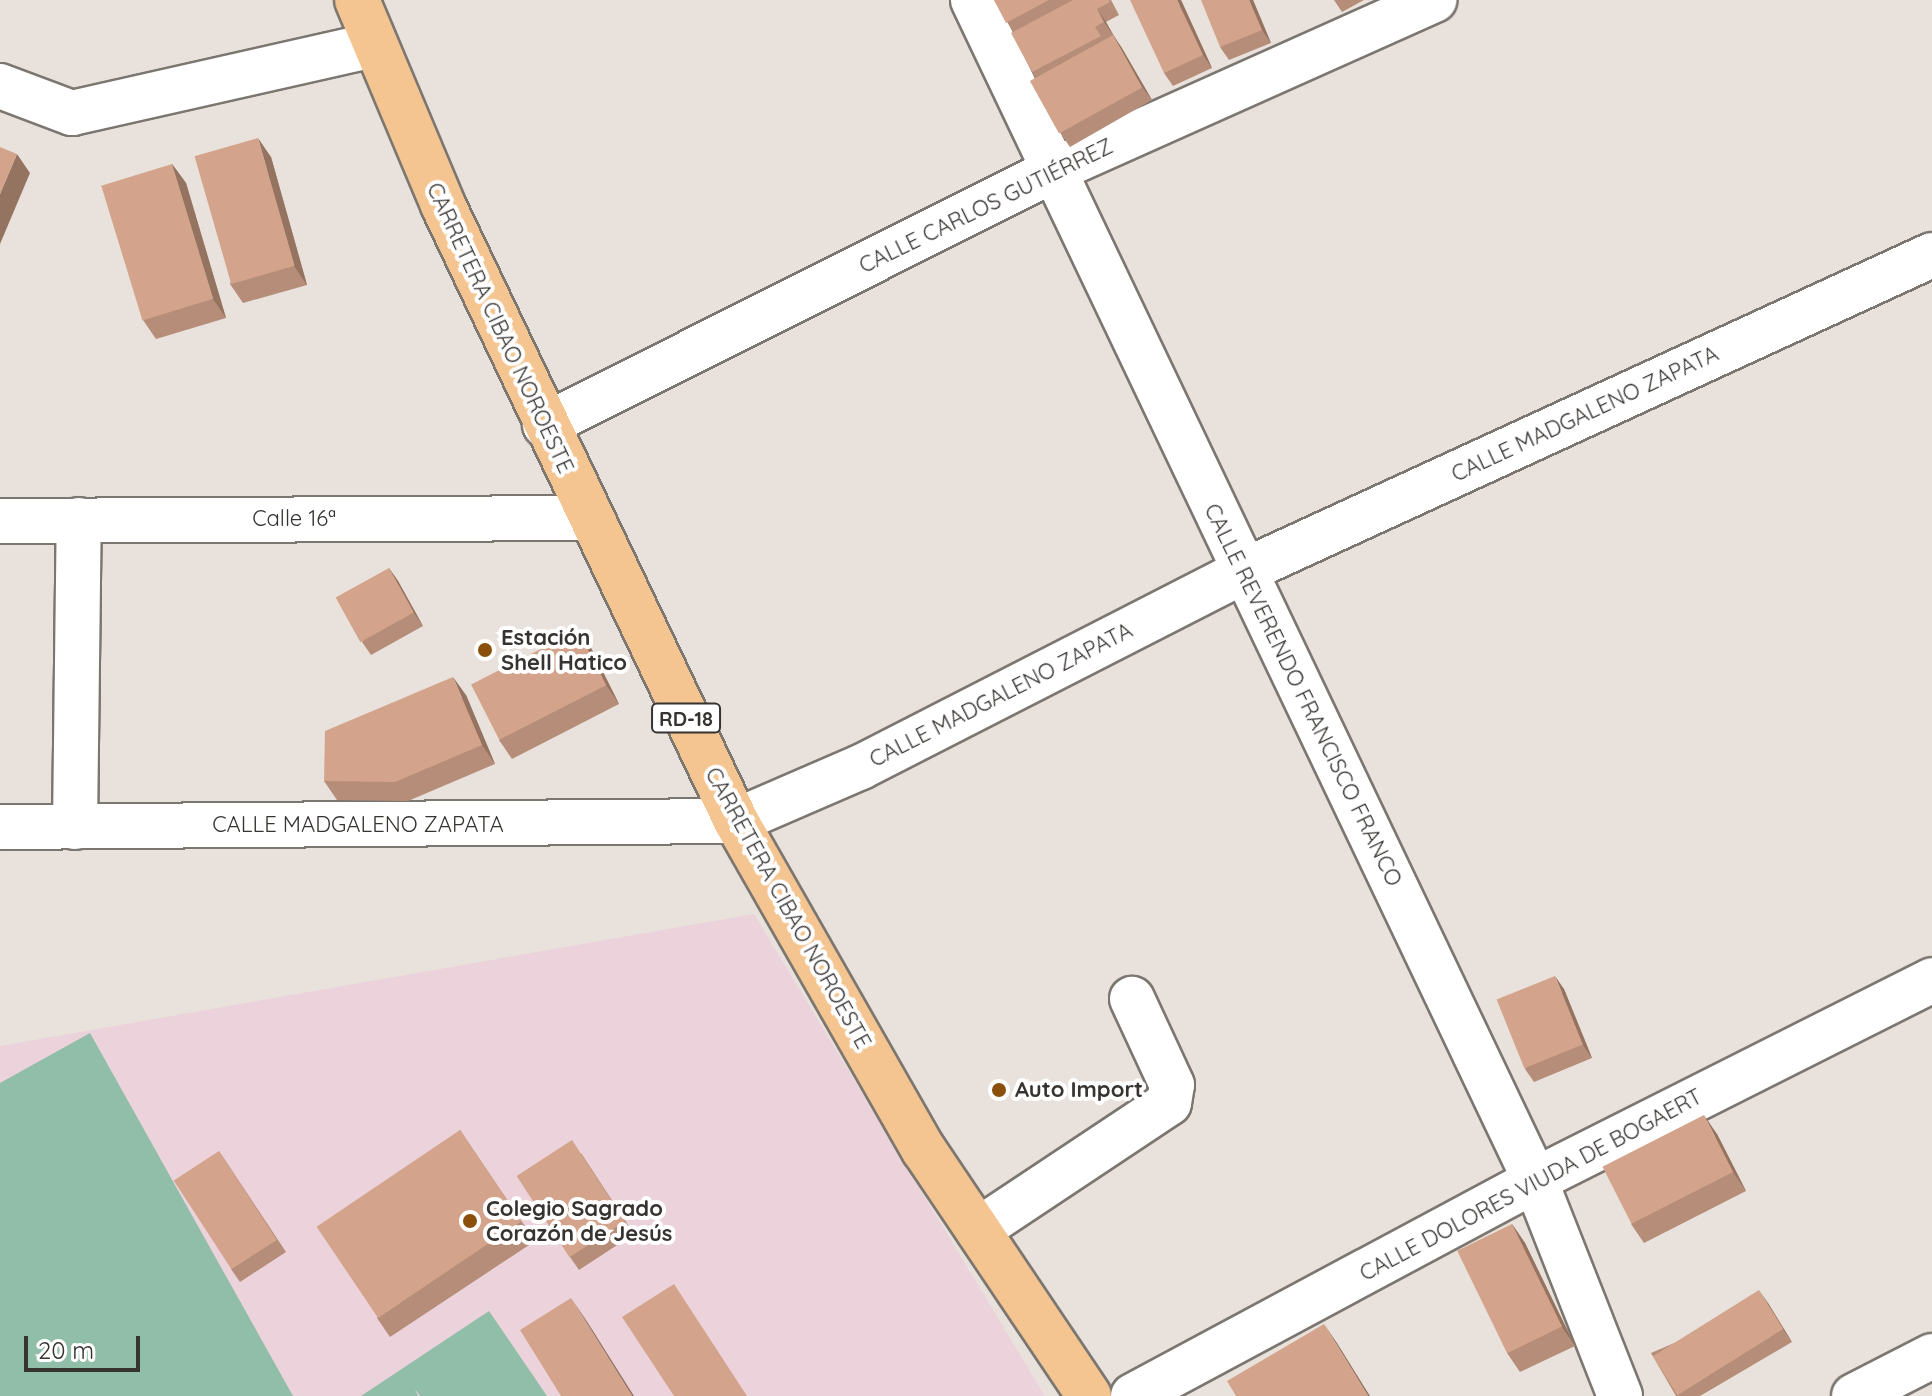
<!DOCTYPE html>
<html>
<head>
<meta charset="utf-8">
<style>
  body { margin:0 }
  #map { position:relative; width:1932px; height:1396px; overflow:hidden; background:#e9e2dc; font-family:Quicksand,sans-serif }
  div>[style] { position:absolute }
  .education>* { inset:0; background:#ebd2db }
  .green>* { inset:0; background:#91bea8 }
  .roads { filter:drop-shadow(2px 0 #7c7670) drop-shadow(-2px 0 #7c7670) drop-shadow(0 2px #7c7670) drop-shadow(0 -2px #7c7670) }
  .minor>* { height:44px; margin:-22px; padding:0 22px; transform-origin:22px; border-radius:22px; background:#fff }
  .major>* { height:44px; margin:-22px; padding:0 22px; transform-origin:22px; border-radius:22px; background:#f4c591 }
  .wall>* { inset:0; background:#b58d78 }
  .shaded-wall>* { inset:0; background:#947361 }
  .building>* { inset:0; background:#d3a48b; transform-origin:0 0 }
  .dots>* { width:22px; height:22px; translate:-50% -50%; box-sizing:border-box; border:4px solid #fff; border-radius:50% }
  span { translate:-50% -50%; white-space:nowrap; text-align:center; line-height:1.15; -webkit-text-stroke:8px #fff; paint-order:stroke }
  .shield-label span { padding:2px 6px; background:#fff; border:2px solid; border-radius:6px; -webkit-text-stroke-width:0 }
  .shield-label { font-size:20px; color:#363331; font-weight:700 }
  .street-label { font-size:22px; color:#363331 }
  .poi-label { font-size:22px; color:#363331; font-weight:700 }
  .left { translate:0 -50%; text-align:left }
  .scale { position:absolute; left:24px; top:1336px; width:116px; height:36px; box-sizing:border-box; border:4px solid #363331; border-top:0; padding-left:10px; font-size:24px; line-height:28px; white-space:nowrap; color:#363331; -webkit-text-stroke:6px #fff; paint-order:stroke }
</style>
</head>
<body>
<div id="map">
  <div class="education">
    <i style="clip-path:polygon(754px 914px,1045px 1396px,0 1396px,0 1046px)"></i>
  </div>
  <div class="green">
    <i style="clip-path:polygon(90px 1033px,293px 1396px,0 1396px,0 1083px)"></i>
    <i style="clip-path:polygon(489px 1311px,547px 1396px,420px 1396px,415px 1389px,418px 1396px,361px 1396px)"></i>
  </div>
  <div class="roads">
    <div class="minor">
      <i style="left:973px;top:0;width:1307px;rotate:64.53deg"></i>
      <i style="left:1535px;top:1180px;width:232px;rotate:68.5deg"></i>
      <i style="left:0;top:86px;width:77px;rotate:20.6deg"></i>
      <i style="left:72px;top:113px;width:309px;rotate:-12.7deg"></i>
      <i style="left:545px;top:425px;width:567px;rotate:-26.61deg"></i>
      <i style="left:1052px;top:171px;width:419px;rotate:-24.1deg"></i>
      <i style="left:0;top:521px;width:588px;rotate:-0.29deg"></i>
      <i style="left:0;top:827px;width:736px;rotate:-0.47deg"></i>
      <i style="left:736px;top:821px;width:136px;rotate:-23.4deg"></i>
      <i style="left:861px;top:767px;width:430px;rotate:-27.1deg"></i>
      <i style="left:1244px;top:571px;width:757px;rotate:-24.67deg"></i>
      <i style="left:75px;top:827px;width:307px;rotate:-89.3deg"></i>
      <i style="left:978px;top:1230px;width:229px;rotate:-33.6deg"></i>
      <i style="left:1169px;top:1103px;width:18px;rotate:-81deg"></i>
      <i style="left:1172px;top:1085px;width:95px;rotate:-114.9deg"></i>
      <i style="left:1133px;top:1396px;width:456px;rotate:-28.2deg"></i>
      <i style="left:1535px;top:1180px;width:445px;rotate:-26.7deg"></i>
      <i style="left:1854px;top:1396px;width:88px;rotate:-27.1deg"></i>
    </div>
    <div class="major">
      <i style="left:357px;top:0;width:222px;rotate:67.2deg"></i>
      <i style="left:443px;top:205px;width:682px;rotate:64.56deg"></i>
      <i style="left:736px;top:821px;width:379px;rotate:60.3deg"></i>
      <i style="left:924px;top:1150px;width:296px;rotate:56.1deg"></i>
    </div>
  </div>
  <div class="wall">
    <i style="clip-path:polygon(994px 0,1111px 0,1119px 15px,1106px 22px,1152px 100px,1070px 147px,1061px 134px,1036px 79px,1032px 72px,1013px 32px)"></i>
    <i style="clip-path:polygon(1181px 0,1212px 68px,1173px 86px,1164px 73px)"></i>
    <i style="clip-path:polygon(1253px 0,1271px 43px,1229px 60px,1220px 47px)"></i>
    <i style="clip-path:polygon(1334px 0,1364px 0,1342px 12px)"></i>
    <i style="clip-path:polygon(271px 157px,307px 285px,243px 303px,230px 284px)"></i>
    <i style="clip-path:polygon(172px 164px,186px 183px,226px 318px,156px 339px,143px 320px)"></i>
    <i style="clip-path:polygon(389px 568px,398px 581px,423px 626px,371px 655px,362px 642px)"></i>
    <i style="clip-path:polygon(578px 630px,591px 648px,619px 704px,512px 759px,499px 740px)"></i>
    <i style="clip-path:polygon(466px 695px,495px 764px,408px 801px,337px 800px,324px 781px)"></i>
    <i style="clip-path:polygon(1564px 989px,1592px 1058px,1534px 1082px,1525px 1069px)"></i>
    <i style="clip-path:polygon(460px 1130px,535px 1241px,390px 1337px,377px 1318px)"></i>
    <i style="clip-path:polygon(1717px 1134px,1746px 1191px,1644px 1243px,1631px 1224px)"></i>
    <i style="clip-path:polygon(219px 1151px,286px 1252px,240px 1282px,231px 1269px)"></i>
    <i style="clip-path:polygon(581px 1153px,634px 1234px,579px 1270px,570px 1257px)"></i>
    <i style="clip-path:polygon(1512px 1224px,1525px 1243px,1575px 1346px,1520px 1372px,1507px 1353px)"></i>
    <i style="clip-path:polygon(1768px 1303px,1792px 1342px,1700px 1396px,1676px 1396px,1651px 1353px)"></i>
  </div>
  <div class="shaded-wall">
    <i style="clip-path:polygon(1177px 0,1181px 0,1212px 68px,1203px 55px)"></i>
    <i style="clip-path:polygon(1249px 0,1253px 0,1271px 43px,1262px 30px)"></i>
    <i style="clip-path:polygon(1097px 9px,1106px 22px,1113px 35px,1104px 22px)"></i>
    <i style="clip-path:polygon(1113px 35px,1122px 48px,1152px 100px,1142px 87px)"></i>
    <i style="clip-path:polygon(258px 138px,271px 157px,307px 285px,294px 266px)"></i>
    <i style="clip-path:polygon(17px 154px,30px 173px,0 244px,0 194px)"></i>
    <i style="clip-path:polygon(172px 164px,186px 183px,226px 318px,213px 299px)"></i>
    <i style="clip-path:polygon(389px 568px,398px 581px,423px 626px,414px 613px)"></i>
    <i style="clip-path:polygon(578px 630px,591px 648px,619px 704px,606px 685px)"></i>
    <i style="clip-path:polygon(453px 677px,466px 695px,495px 764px,482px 745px)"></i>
    <i style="clip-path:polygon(1555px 976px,1564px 989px,1592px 1058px,1583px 1045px)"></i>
    <i style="clip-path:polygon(1704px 1115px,1717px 1134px,1746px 1191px,1733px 1172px)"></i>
    <i style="clip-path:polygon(1512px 1224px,1525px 1243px,1575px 1346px,1562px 1327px)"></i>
    <i style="clip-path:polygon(1759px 1290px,1768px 1303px,1792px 1342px,1783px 1329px)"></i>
    <i style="clip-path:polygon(571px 1298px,588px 1323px,634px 1396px,632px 1396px)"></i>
    <i style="clip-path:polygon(1324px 1324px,1337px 1343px,1370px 1396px,1368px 1396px)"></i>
  </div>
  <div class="building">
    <i style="clip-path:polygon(994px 0,1049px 0,1006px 23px)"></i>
    <i style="clip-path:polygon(1073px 0,1109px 0,1110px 2px,1097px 9px,1104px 22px,1095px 27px,1101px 36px,1032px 72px,1011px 33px)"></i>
    <i style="clip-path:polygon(1130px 0,1177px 0,1203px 55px,1164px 73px)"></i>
    <i style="clip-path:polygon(1201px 0,1249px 0,1262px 30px,1220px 47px)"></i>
    <i style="left:1113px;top:35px;width:60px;height:95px;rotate:61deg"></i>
    <i style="left:258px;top:138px;width:133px;height:66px;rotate:74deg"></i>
    <i style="clip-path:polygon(0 147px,17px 154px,0 194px)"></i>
    <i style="left:172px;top:164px;width:141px;height:74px;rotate:73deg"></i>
    <i style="left:389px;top:568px;width:51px;height:61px;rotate:61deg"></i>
    <i style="left:578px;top:630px;width:62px;height:120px;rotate:63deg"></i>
    <i style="clip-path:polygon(453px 677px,482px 745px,395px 782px,324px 781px,325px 731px)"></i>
    <i style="left:1555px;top:976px;width:74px;height:63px;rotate:68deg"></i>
    <i style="left:1704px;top:1115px;width:64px;height:114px;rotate:63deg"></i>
    <i style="left:460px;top:1130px;width:110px;height:173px;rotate:56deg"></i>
    <i style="left:572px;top:1140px;width:97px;height:66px;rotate:57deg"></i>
    <i style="left:219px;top:1151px;width:106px;height:54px;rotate:57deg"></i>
    <i style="left:1512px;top:1224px;width:114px;height:61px;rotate:64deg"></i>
    <i style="clip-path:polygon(674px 1284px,747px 1396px,674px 1396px,622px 1317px)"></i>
    <i style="left:1759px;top:1290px;width:46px;height:125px;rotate:58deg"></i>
    <i style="clip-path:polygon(571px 1298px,632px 1396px,561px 1396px,520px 1330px)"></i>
    <i style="clip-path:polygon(1324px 1324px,1368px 1396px,1236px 1396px,1227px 1381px)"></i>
  </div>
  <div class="dots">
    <i style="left:485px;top:650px;background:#8a4f0a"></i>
    <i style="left:999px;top:1090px;background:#8a4f0a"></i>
    <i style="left:470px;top:1221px;background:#8a4f0a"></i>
  </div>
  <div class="shield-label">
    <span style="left:686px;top:718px">RD-18</span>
  </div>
  <div class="street-label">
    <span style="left:986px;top:206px;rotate:-26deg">CALLE CARLOS GUTIÉRREZ</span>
    <span style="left:500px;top:328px;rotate:65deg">CARRETERA CIBAO NOROESTE</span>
    <span style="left:1585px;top:414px;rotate:-25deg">CALLE MADGALENO ZAPATA</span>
    <span style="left:294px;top:519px">Calle 16ª</span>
    <span style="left:1001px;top:695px;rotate:-27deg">CALLE MADGALENO ZAPATA</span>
    <span style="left:1303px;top:695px;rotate:64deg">CALLE REVERENDO FRANCISCO FRANCO</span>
    <span style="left:358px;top:825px">CALLE MADGALENO ZAPATA</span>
    <span style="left:788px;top:908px;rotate:61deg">CARRETERA CIBAO NOROESTE</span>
    <span style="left:1531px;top:1185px;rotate:-28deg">CALLE DOLORES VIUDA DE BOGAERT</span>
  </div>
  <div class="poi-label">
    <span class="left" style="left:501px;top:650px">Estación<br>Shell Hatico</span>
    <span class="left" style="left:1015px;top:1090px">Auto Import</span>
    <span class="left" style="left:486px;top:1221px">Colegio Sagrado<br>Corazón de Jesús</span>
  </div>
  <div class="scale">20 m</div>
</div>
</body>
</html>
